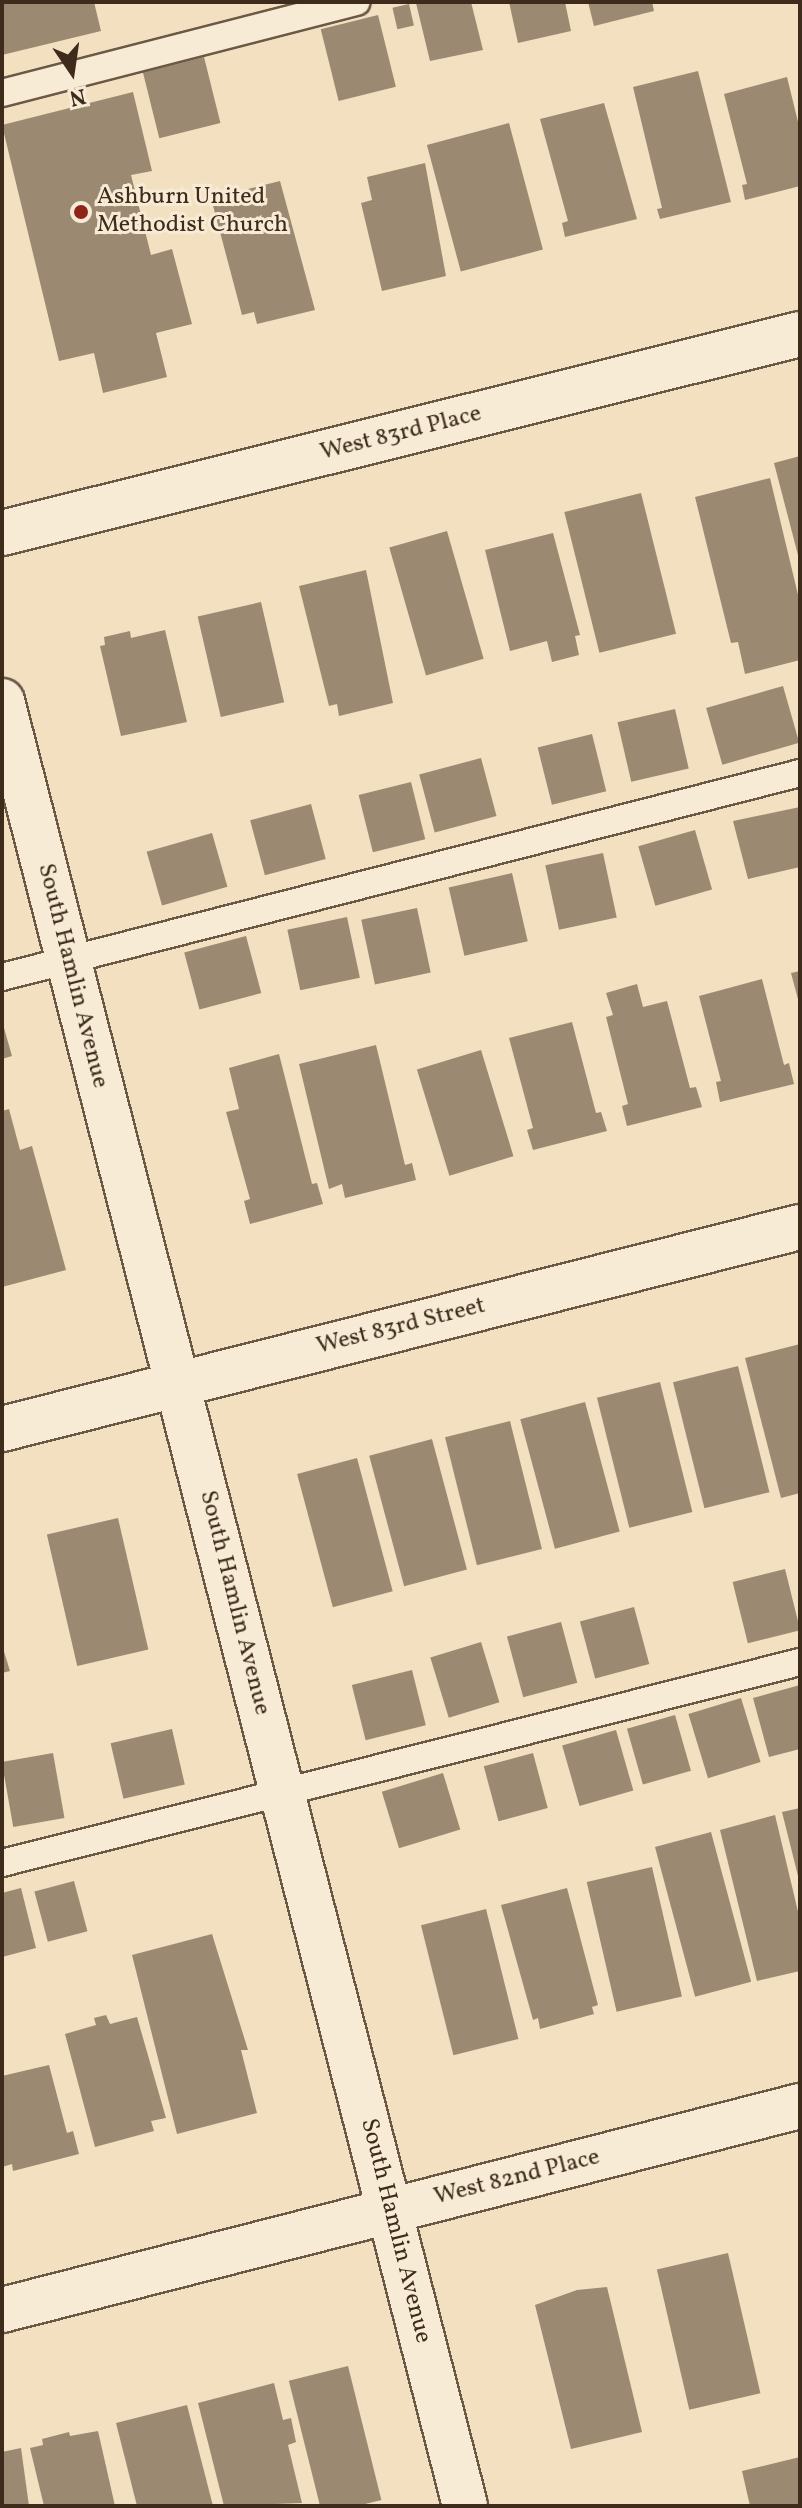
<!DOCTYPE html>
<html>
<head>
<meta charset="utf-8">
<style>
  body { margin:0 }
  #map { position:relative; width:802px; height:2508px; overflow:hidden; background:#f3e0c0; font-family:Vollkorn,serif }
  div>[style] { position:absolute }
  .building>* { inset:0; background:#9c8971; transform-origin:0 0 }
  .roads { filter:drop-shadow(2px 0 #6b5845) drop-shadow(-2px 0 #6b5845) drop-shadow(0 2px #6b5845) drop-shadow(0 -2px #6b5845) }
  .service>* { height:26px; margin:-13px; padding:0 13px; transform-origin:13px; border-radius:13px; background:#f7ebd6 }
  .minor>* { height:44px; margin:-22px; padding:0 22px; transform-origin:22px; border-radius:22px; background:#f7ebd6 }
  .tertiary>* { height:44px; margin:-22px; padding:0 22px; transform-origin:22px; border-radius:22px; background:#f7ebd6 }
  .dots>* { width:22px; height:22px; translate:-50% -50%; box-sizing:border-box; border:4px solid #f7ebd6; border-radius:50% }
  span { translate:-50% -50%; white-space:nowrap; text-align:center; line-height:1.15; -webkit-text-stroke:6px #f7ebd6; paint-order:stroke }
  .poi-label { font-size:24px; color:#3e2b1c }
  .left { translate:0 -50%; text-align:left }
  .street-label { font-size:24px; color:#3e2b1c }
  .frame { position:absolute; inset:0; border:4px solid #3e2b1c; pointer-events:none }
  .north { position:absolute; left:32px; top:32px; width:80px; height:80px; -webkit-text-stroke:6px #f7ebd6; paint-order:stroke; rotate:167deg; font-size:22px; font-weight:700; line-height:32px; text-align:center; color:#3e2b1c }
  .north::after { content:''; display:block; margin:auto; width:28px; height:36px; background:#3e2b1c; clip-path:polygon(50% 0,100% 100%,50% 72%,0 100%) }
</style>
</head>
<body>
<div id="map">
  <div class="building">
    <i style="clip-path:polygon(2px 2px,94px 2px,101px 31px,2px 55px)"></i>
    <i style="clip-path:polygon(471px 2px,483px 50px,430px 61px,416px 3px)"></i>
    <i style="clip-path:polygon(509px 2px,565px 2px,571px 31px,518px 43px)"></i>
    <i style="clip-path:polygon(588px 2px,652px 2px,654px 11px,594px 26px)"></i>
    <i style="left:409px;top:4px;width:22px;height:17px;rotate:77deg"></i>
    <i style="left:378px;top:15px;width:74px;height:59px;rotate:76deg"></i>
    <i style="left:204px;top:57px;width:68px;height:63px;rotate:76deg"></i>
    <i style="clip-path:polygon(698px 71px,731px 202px,660px 219px,657px 209px,662px 208px,633px 87px)"></i>
    <i style="clip-path:polygon(787px 77px,800px 130px,800px 186px,745px 200px,742px 185px,747px 184px,724px 94px)"></i>
    <i style="clip-path:polygon(133px 92px,152px 171px,131px 175px,151px 255px,172px 249px,192px 324px,156px 333px,167px 377px,103px 393px,94px 353px,59px 361px,2px 125px)"></i>
    <i style="clip-path:polygon(604px 103px,637px 219px,565px 237px,562px 223px,568px 221px,540px 119px)"></i>
    <i style="left:509px;top:123px;width:131px;height:85px;rotate:75deg"></i>
    <i style="clip-path:polygon(425px 163px,446px 276px,382px 291px,361px 203px,372px 200px,367px 177px)"></i>
    <i style="clip-path:polygon(280px 181px,315px 310px,257px 324px,254px 312px,242px 315px,211px 198px)"></i>
    <i style="clip-path:polygon(800px 456px,800px 559px,799px 559px,774px 463px)"></i>
    <i style="clip-path:polygon(770px 478px,800px 603px,800px 660px,745px 674px,738px 642px,731px 643px,695px 497px)"></i>
    <i style="left:641px;top:493px;width:145px;height:79px;rotate:76deg"></i>
    <i style="left:447px;top:531px;width:133px;height:60px;rotate:74deg"></i>
    <i style="clip-path:polygon(553px 533px,580px 635px,575px 636px,579px 655px,552px 662px,547px 641px,510px 651px,485px 550px)"></i>
    <i style="clip-path:polygon(366px 570px,393px 703px,339px 716px,337px 704px,329px 706px,299px 586px)"></i>
    <i style="left:261px;top:602px;width:103px;height:65px;rotate:77deg"></i>
    <i style="clip-path:polygon(165px 630px,187px 722px,121px 736px,100px 646px,105px 645px,104px 637px,130px 631px,131px 638px)"></i>
    <i style="left:783px;top:686px;width:59px;height:80px;rotate:74deg"></i>
    <i style="left:675px;top:709px;width:61px;height:59px;rotate:77deg"></i>
    <i style="left:592px;top:734px;width:59px;height:56px;rotate:76deg"></i>
    <i style="left:481px;top:758px;width:60px;height:64px;rotate:75deg"></i>
    <i style="left:411px;top:782px;width:59px;height:54px;rotate:76deg"></i>
    <i style="left:311px;top:804px;width:57px;height:63px;rotate:75deg"></i>
    <i style="clip-path:polygon(800px 807px,800px 867px,748px 879px,733px 821px)"></i>
    <i style="left:695px;top:830px;width:62px;height:59px;rotate:74deg"></i>
    <i style="left:212px;top:833px;width:56px;height:68px;rotate:74deg"></i>
    <i style="left:603px;top:853px;width:66px;height:59px;rotate:78deg"></i>
    <i style="left:512px;top:873px;width:70px;height:65px;rotate:77deg"></i>
    <i style="left:417px;top:908px;width:66px;height:57px;rotate:78deg"></i>
    <i style="left:347px;top:917px;width:62px;height:61px;rotate:78deg"></i>
    <i style="left:246px;top:936px;width:59px;height:64px;rotate:75deg"></i>
    <i style="clip-path:polygon(800px 971px,800px 1003px,799px 1003px,791px 973px)"></i>
    <i style="clip-path:polygon(762px 979px,784px 1065px,789px 1063px,794px 1084px,720px 1102px,716px 1082px,721px 1081px,699px 996px)"></i>
    <i style="clip-path:polygon(637px 984px,643px 1007px,667px 1001px,690px 1088px,696px 1087px,702px 1107px,627px 1126px,622px 1106px,628px 1104px,606px 1017px,613px 1015px,606px 993px)"></i>
    <i style="clip-path:polygon(2px 1021px,12px 1056px,2px 1059px)"></i>
    <i style="clip-path:polygon(572px 1022px,596px 1113px,601px 1112px,607px 1131px,533px 1150px,527px 1130px,533px 1128px,509px 1038px)"></i>
    <i style="clip-path:polygon(376px 1045px,405px 1165px,412px 1163px,416px 1180px,345px 1198px,342px 1184px,329px 1189px,299px 1064px)"></i>
    <i style="left:481px;top:1050px;width:111px;height:67px;rotate:73deg"></i>
    <i style="clip-path:polygon(279px 1054px,312px 1184px,317px 1183px,323px 1204px,250px 1224px,244px 1201px,250px 1199px,226px 1112px,239px 1109px,229px 1068px)"></i>
    <i style="clip-path:polygon(9px 1109px,20px 1150px,32px 1146px,66px 1270px,2px 1287px,2px 1111px)"></i>
    <i style="clip-path:polygon(800px 1344px,800px 1493px,781px 1498px,745px 1358px)"></i>
    <i style="left:738px;top:1366px;width:130px;height:67px;rotate:76deg"></i>
    <i style="left:660px;top:1382px;width:134px;height:65px;rotate:76deg"></i>
    <i style="left:585px;top:1402px;width:134px;height:67px;rotate:75deg"></i>
    <i style="left:510px;top:1421px;width:132px;height:67px;rotate:76deg"></i>
    <i style="left:432px;top:1439px;width:135px;height:65px;rotate:75deg"></i>
    <i style="left:357px;top:1458px;width:138px;height:62px;rotate:75deg"></i>
    <i style="left:118px;top:1518px;width:135px;height:73px;rotate:77deg"></i>
    <i style="left:785px;top:1569px;width:63px;height:54px;rotate:76deg"></i>
    <i style="left:634px;top:1607px;width:59px;height:56px;rotate:75deg"></i>
    <i style="left:561px;top:1622px;width:63px;height:56px;rotate:75deg"></i>
    <i style="left:481px;top:1642px;width:63px;height:53px;rotate:73deg"></i>
    <i style="clip-path:polygon(2px 1645px,10px 1671px,2px 1673px)"></i>
    <i style="left:412px;top:1670px;width:57px;height:62px;rotate:76deg"></i>
    <i style="clip-path:polygon(800px 1685px,800px 1749px,769px 1757px,753px 1698px)"></i>
    <i style="left:741px;top:1698px;width:67px;height:55px;rotate:73deg"></i>
    <i style="left:675px;top:1715px;width:58px;height:50px;rotate:74deg"></i>
    <i style="left:172px;top:1729px;width:57px;height:63px;rotate:77deg"></i>
    <i style="left:616px;top:1730px;width:63px;height:56px;rotate:74deg"></i>
    <i style="left:53px;top:1753px;width:66px;height:52px;rotate:80deg"></i>
    <i style="left:533px;top:1753px;width:57px;height:51px;rotate:75deg"></i>
    <i style="left:443px;top:1773px;width:59px;height:64px;rotate:73deg"></i>
    <i style="clip-path:polygon(800px 1808px,800px 1880px,799px 1880px,782px 1812px)"></i>
    <i style="clip-path:polygon(775px 1815px,800px 1920px,800px 1971px,757px 1981px,720px 1830px)"></i>
    <i style="left:711px;top:1832px;width:155px;height:58px;rotate:75deg"></i>
    <i style="left:652px;top:1867px;width:133px;height:67px;rotate:77deg"></i>
    <i style="left:74px;top:1881px;width:52px;height:41px;rotate:75deg"></i>
    <i style="clip-path:polygon(21px 1888px,36px 1948px,2px 1957px,2px 1893px)"></i>
    <i style="clip-path:polygon(567px 1888px,598px 2005px,592px 2007px,594px 2014px,540px 2029px,538px 2018px,533px 2020px,501px 1905px)"></i>
    <i style="left:486px;top:1909px;width:134px;height:67px;rotate:76deg"></i>
    <i style="clip-path:polygon(212px 1934px,248px 2050px,241px 2050px,257px 2113px,177px 2134px,132px 1955px)"></i>
    <i style="clip-path:polygon(106px 2015px,110px 2024px,137px 2017px,166px 2118px,151px 2121px,154px 2131px,95px 2147px,65px 2034px,96px 2025px,94px 2018px)"></i>
    <i style="clip-path:polygon(49px 2065px,67px 2133px,73px 2131px,79px 2154px,13px 2171px,12px 2164px,2px 2167px,2px 2076px)"></i>
    <i style="left:728px;top:2253px;width:144px;height:73px;rotate:77deg"></i>
    <i style="clip-path:polygon(607px 2287px,642px 2432px,571px 2449px,535px 2305px,577px 2290px)"></i>
    <i style="left:348px;top:2366px;width:138px;height:61px;rotate:76deg"></i>
    <i style="clip-path:polygon(274px 2383px,283px 2420px,291px 2418px,296px 2442px,288px 2445px,302px 2503px,224px 2506px,198px 2403px)"></i>
    <i style="clip-path:polygon(187px 2405px,213px 2506px,137px 2506px,116px 2423px)"></i>
    <i style="clip-path:polygon(98px 2431px,115px 2506px,44px 2506px,30px 2448px,43px 2445px,42px 2439px,69px 2432px,70px 2436px)"></i>
    <i style="clip-path:polygon(21px 2448px,29px 2506px,2px 2506px,2px 2452px)"></i>
    <i style="clip-path:polygon(800px 2457px,800px 2506px,750px 2506px,742px 2471px)"></i>
  </div>
  <div class="roads">
    <div class="service">
      <i style="left:2px;top:93px;width:366px;rotate:-14.4deg"></i>
      <i style="left:2px;top:977px;width:824px;rotate:-14.34deg"></i>
      <i style="left:2px;top:1863px;width:823px;rotate:-14.14deg"></i>
    </div>
    <div class="minor">
      <i style="left:2px;top:533px;width:822px;rotate:-14deg"></i>
      <i style="left:2px;top:701px;width:1863px;rotate:75.61deg"></i>
      <i style="left:2px;top:2310px;width:824px;rotate:-14.34deg"></i>
    </div>
    <div class="tertiary">
      <i style="left:2px;top:1429px;width:823px;rotate:-14.21deg"></i>
    </div>
  </div>
  <div class="dots">
    <i style="left:81px;top:212px;background:#8f2418"></i>
  </div>
  <div class="poi-label">
    <span class="left" style="left:97px;top:212px">Ashburn United<br>Methodist Church</span>
  </div>
  <div class="street-label">
    <span style="left:401px;top:434px;rotate:-14deg">West 83rd Place</span>
    <span style="left:72px;top:976px;rotate:76deg">South Hamlin Avenue</span>
    <span style="left:401px;top:1327px;rotate:-14deg">West 83rd Street</span>
    <span style="left:234px;top:1603px;rotate:76deg">South Hamlin Avenue</span>
    <span style="left:517px;top:2178px;rotate:-14deg">West 82nd Place</span>
    <span style="left:395px;top:2231px;rotate:76deg">South Hamlin Avenue</span>
  </div>
  <div class="frame"></div>
  <div class="north">N</div>
</div>
</body>
</html>
